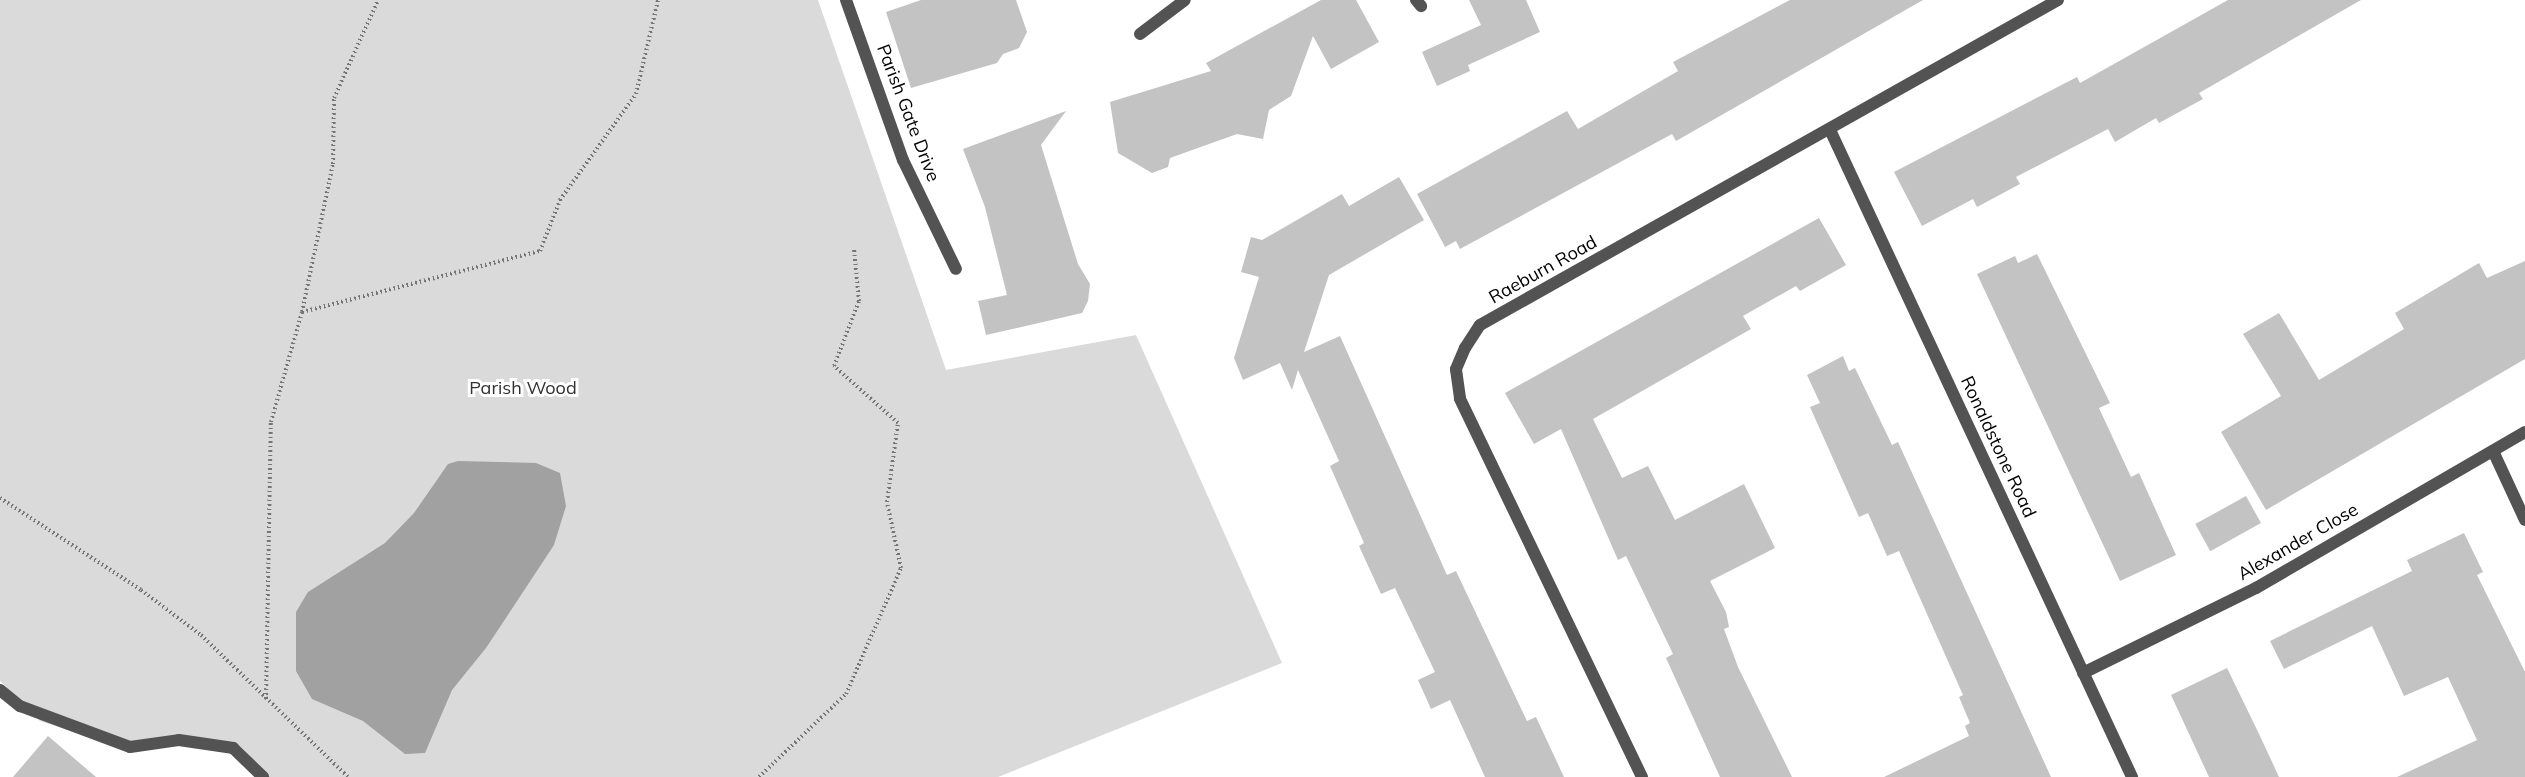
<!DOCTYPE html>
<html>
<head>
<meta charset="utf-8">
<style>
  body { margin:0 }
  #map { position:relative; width:2525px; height:777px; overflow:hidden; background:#fff; font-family:Mulish,sans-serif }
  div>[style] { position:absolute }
  .green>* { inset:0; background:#dadada }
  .water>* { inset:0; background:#a1a1a1 }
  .building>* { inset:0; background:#c3c3c3; transform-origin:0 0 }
  .path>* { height:4px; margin-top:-2px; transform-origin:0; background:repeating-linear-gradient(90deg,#757575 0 1.5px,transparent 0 4.5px) }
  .lane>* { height:12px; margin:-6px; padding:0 6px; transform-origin:6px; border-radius:6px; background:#535353 }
  .street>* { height:12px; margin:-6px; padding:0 6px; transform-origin:6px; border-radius:6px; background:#535353 }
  span { translate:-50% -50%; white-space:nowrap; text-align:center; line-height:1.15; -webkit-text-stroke:6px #fff; paint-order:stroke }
  .street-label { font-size:18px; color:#000 }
  .park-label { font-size:18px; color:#313131 }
</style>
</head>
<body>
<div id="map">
  <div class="green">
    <i style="clip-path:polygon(0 0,818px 0,946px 370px,1136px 335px,1282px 663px,998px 777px,262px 777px,226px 745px,120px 747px,40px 721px,0 681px)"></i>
  </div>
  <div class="water">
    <i style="clip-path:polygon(458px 461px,536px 463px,560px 473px,566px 506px,554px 545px,486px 648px,452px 690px,425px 753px,405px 754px,363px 721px,312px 699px,296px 671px,296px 612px,308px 592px,385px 543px,414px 513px,448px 464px)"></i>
  </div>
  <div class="building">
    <i style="clip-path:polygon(921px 0,1016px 0,1027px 32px,1019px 48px,1003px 54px,997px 63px,911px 88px,886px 12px)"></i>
    <i style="clip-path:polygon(1321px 0,1356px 0,1379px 42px,1331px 69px,1313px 36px,1291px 96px,1269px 110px,1263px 139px,1237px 134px,1170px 158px,1168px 167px,1152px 173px,1118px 153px,1110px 102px,1211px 71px,1206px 63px)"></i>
    <i style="clip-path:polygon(1469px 0,1526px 0,1540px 32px,1468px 65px,1470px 71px,1437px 86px,1422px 52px,1481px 25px)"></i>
    <i style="clip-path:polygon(1790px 0,1923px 0,1676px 141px,1672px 134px,1460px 249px,1456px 241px,1445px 247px,1417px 194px,1567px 111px,1578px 129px,1678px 71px,1673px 62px)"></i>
    <i style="clip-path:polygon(2228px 0,2361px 0,2199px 93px,2203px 99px,2159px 123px,2156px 118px,2115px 142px,2108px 129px,2016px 177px,2020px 184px,1977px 207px,1973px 199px,1922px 226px,1894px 172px,2077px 77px,2080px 83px)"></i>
    <i style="clip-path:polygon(1066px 111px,1041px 145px,1078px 264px,1090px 284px,1088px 301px,1082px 313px,986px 335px,978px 301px,1007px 295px,985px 207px,963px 149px)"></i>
    <i style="clip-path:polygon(1399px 177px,1424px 220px,1329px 275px,1304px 352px,1340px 336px,1447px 575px,1456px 571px,1527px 721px,1536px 717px,1564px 777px,1485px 777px,1450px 700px,1431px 709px,1418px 680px,1435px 672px,1395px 588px,1381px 594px,1359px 546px,1364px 543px,1330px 466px,1339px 461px,1298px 370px,1292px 390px,1280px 363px,1243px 380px,1234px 358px,1259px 277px,1241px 272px,1251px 237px,1262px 240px,1342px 194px,1349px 206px)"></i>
    <i style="clip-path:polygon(1819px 218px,1846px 265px,1800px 291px,1796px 286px,1743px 316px,1751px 329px,1593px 419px,1622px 478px,1648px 466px,1675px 520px,1744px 484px,1775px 548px,1710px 581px,1726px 612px,1729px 627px,1724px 629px,1738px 667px,1792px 777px,1720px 777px,1666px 658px,1673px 654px,1626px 556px,1618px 560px,1561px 429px,1534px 444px,1505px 393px)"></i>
    <i style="clip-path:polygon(2037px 254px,2110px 403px,2099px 408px,2131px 477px,2139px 473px,2176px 555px,2120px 581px,1977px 274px,2015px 256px,2018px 263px)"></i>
    <i style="clip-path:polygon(2525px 261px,2525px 359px,2266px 510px,2221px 432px,2281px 396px,2243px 334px,2279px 313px,2319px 380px,2404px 329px,2395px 313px,2479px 263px,2487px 278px)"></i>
    <i style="clip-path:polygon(1843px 356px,1849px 371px,1855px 368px,1892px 445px,1898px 442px,2051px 777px,1884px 777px,1969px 736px,1965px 726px,1970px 723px,1959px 697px,1963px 695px,1899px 551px,1887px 556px,1868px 513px,1859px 517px,1810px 407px,1820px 403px,1807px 375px)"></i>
    <i style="left:2246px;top:496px;width:31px;height:58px;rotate:61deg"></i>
    <i style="clip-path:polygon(2464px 533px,2483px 572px,2477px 575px,2525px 672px,2525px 777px,2397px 777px,2477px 740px,2448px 677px,2404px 696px,2372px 626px,2284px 669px,2270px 641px,2412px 571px,2407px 560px)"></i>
    <i style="clip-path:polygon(2227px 668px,2260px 736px,2279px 777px,2209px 777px,2171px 695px)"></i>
    <i style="clip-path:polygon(48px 736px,96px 777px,13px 777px)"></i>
  </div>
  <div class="path">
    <i style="left:302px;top:312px;width:151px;rotate:-78.2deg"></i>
    <i style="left:333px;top:164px;width:66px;rotate:-89.1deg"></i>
    <i style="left:334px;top:98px;width:107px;rotate:-65.8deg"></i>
    <i style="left:0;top:498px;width:168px;rotate:33.1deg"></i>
    <i style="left:141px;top:590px;width:75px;rotate:36.9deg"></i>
    <i style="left:201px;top:635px;width:204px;rotate:44deg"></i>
    <i style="left:266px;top:699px;width:277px;rotate:-89deg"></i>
    <i style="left:271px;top:422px;width:114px;rotate:-74.3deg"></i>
    <i style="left:302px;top:312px;width:246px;rotate:-14.4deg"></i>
    <i style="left:540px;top:251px;width:55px;rotate:-68.6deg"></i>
    <i style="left:560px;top:200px;width:130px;rotate:-54.4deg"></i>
    <i style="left:636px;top:94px;width:97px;rotate:-76.8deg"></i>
    <i style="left:759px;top:777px;width:120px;rotate:-43.7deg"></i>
    <i style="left:846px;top:694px;width:137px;rotate:-66.4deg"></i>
    <i style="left:901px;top:568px;width:67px;rotate:-102deg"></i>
    <i style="left:887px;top:502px;width:80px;rotate:-82.1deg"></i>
    <i style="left:898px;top:423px;width:86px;rotate:-138.3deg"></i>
    <i style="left:834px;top:366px;width:70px;rotate:-69deg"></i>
    <i style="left:859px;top:301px;width:52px;rotate:-95.5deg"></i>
  </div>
  <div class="lane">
    <i style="left:0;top:690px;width:26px;rotate:39deg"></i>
    <i style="left:20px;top:706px;width:117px;rotate:20.4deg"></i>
    <i style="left:130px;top:747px;width:49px;rotate:-8.1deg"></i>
    <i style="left:179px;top:740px;width:55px;rotate:8.4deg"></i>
    <i style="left:233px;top:748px;width:42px;rotate:44deg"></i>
  </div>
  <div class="street">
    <i style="left:846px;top:0;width:170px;rotate:70.4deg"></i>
    <i style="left:903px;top:160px;width:121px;rotate:64.1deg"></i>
    <i style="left:1416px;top:0;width:8px;rotate:50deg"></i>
    <i style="left:1140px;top:34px;width:56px;rotate:-37.1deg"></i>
    <i style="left:1831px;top:132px;width:712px;rotate:64.98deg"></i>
    <i style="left:2493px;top:451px;width:76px;rotate:65.1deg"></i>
    <i style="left:2083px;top:673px;width:193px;rotate:-26.2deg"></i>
    <i style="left:2256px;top:588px;width:311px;rotate:-30.1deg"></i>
    <i style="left:1642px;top:777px;width:420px;rotate:-115.7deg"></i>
    <i style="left:1460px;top:398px;width:29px;rotate:-98deg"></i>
    <i style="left:1456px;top:369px;width:23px;rotate:-67deg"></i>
    <i style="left:1465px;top:348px;width:27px;rotate:-57deg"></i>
    <i style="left:1480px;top:325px;width:663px;rotate:-29.35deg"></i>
  </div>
  <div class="street-label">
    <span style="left:908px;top:113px;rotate:69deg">Parish Gate Drive</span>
    <span style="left:1543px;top:270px;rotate:-29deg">Raeburn Road</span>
    <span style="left:1998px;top:447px;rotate:65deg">Ronaldstone Road</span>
    <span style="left:2298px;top:542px;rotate:-30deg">Alexander Close</span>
  </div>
  <div class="park-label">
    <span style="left:523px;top:388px">Parish Wood</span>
  </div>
</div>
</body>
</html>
